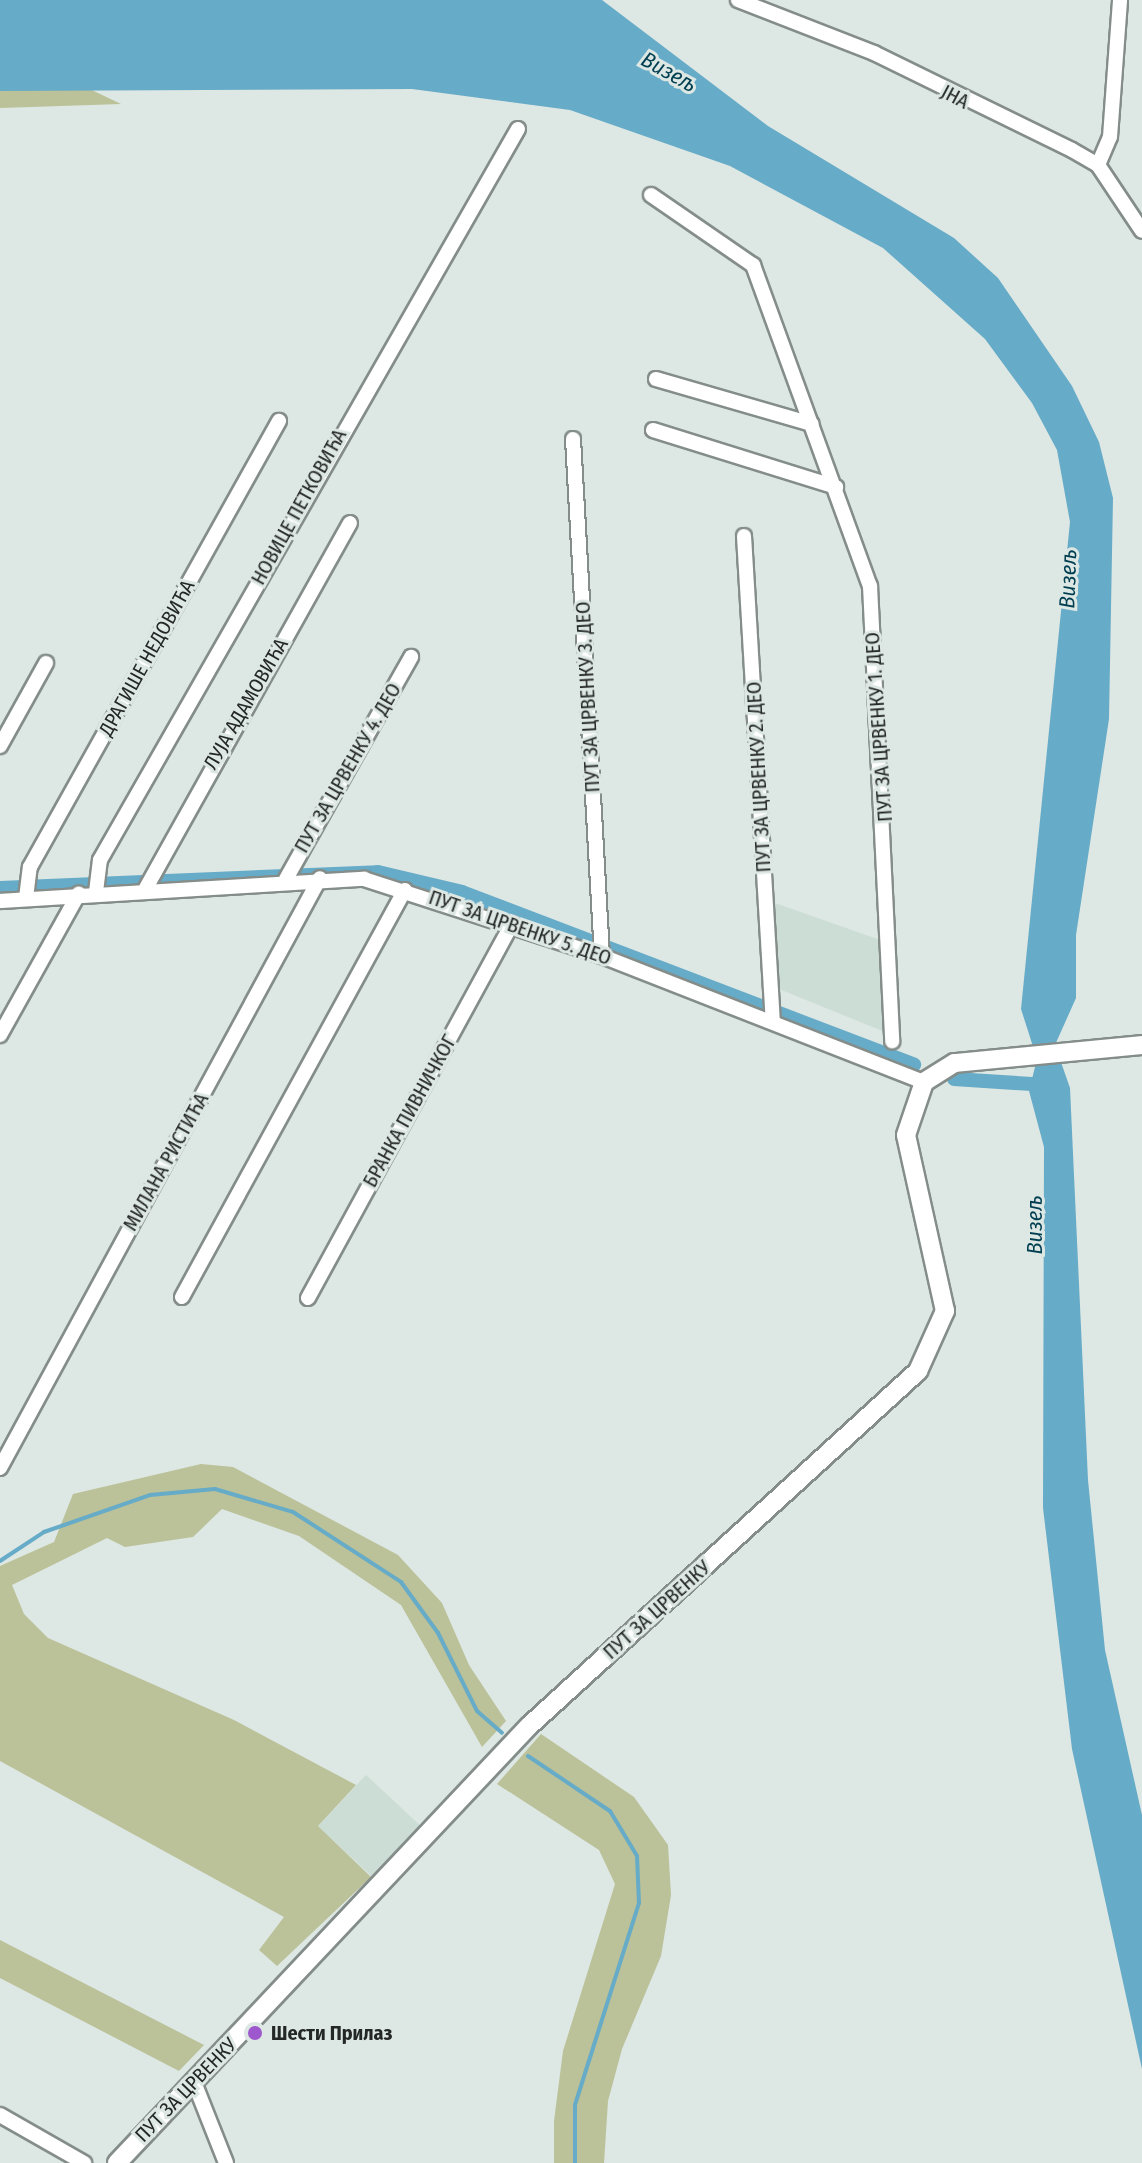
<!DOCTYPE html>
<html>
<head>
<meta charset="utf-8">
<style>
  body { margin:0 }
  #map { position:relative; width:1142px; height:2163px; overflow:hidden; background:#dde7e3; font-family:"Fira Sans Condensed",sans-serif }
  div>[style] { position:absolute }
  .built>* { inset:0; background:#cbddd5; transform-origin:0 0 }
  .green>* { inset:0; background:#bbc198 }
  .water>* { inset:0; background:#66abc7 }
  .stream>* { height:4px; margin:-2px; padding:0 2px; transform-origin:2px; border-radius:2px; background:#66abc7 }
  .canal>* { height:14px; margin:-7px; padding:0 7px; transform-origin:7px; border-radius:7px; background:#66abc7 }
  .roads { filter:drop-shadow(2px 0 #848d8a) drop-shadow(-2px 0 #848d8a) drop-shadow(0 2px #848d8a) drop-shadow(0 -2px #848d8a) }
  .minor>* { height:14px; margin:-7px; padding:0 7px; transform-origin:7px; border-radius:7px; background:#fff }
  .tertiary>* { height:18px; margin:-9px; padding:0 9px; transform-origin:9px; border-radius:9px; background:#fff }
  .dots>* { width:22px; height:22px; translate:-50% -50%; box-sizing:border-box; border:4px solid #dde7e3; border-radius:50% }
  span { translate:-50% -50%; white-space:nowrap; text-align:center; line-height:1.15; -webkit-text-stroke:6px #dde7e3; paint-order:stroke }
  .street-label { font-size:20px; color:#232726 }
  .poi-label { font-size:20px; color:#232726; font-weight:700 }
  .left { translate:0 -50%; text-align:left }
  .water-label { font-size:22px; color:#003f52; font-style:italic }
</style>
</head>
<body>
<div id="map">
  <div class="built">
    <i style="clip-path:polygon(772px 902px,883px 941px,885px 1032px,779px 989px)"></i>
    <i style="left:366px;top:1775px;width:74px;height:70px;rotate:43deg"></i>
  </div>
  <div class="green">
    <i style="clip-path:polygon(77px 83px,121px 104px,0 108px,0 85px)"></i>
    <i style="clip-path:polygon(201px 1464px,233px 1467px,398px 1555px,442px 1603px,469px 1665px,506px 1721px,482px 1747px,401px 1605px,299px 1536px,222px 1509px,193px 1537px,125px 1547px,107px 1538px,12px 1585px,24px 1614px,48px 1638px,234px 1720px,356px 1785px,318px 1826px,371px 1877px,277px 1966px,259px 1950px,284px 1917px,0 1761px,0 1566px,54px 1542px,73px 1494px)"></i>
    <i style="clip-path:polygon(541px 1734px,634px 1797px,668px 1845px,671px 1895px,661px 1956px,622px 2049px,608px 2101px,604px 2163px,554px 2163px,554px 2121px,563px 2051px,615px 1884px,599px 1850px,497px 1784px)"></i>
    <i style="clip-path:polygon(0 1940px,204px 2045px,179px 2071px,0 1978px)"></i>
  </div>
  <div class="water">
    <i style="clip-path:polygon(0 0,602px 0,768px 126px,954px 238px,998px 278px,1072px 386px,1099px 442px,1113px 498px,1109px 719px,1076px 935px,1076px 998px,1055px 1045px,1070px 1088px,1088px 1480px,1105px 1650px,1142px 1815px,1142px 2069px,1072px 1749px,1043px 1508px,1044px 1147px,1029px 1091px,1037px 1059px,1021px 1009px,1070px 522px,1057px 450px,1032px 403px,985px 339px,883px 248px,730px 166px,570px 110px,412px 89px,0 91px)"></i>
  </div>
  <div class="stream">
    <i style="left:0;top:1561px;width:53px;rotate:-33.4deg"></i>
    <i style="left:44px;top:1532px;width:112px;rotate:-19.2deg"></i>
    <i style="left:150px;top:1495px;width:65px;rotate:-5.3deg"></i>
    <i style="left:215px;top:1489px;width:81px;rotate:16.4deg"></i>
    <i style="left:293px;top:1512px;width:129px;rotate:32.9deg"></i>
    <i style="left:401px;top:1582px;width:63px;rotate:54deg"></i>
    <i style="left:438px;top:1633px;width:87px;rotate:63.4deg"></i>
    <i style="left:477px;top:1711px;width:33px;rotate:41deg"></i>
    <i style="left:528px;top:1756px;width:99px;rotate:33.9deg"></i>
    <i style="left:610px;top:1811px;width:52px;rotate:59deg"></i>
    <i style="left:637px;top:1856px;width:47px;rotate:87.6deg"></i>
    <i style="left:639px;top:1903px;width:212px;rotate:107.6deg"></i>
    <i style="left:575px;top:2105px;width:58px;rotate:90deg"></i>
  </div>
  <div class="canal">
    <i style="left:0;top:888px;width:378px;rotate:-2.4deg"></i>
    <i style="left:378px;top:872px;width:86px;rotate:13.4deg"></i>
    <i style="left:462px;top:892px;width:484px;rotate:20.9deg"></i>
    <i style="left:954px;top:1079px;width:93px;rotate:3.7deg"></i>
  </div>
  <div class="roads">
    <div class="minor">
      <i style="left:738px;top:0;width:146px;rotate:21.3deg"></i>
      <i style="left:874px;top:53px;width:220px;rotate:26.1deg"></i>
      <i style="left:1072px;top:150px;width:30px;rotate:30deg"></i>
      <i style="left:1098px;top:165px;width:79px;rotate:56.3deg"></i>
      <i style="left:1098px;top:165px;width:30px;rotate:-67deg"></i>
      <i style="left:1110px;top:137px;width:137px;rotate:-85.8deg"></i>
      <i style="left:651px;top:195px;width:124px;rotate:34.5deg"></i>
      <i style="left:753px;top:265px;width:342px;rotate:70deg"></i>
      <i style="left:870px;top:586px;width:456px;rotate:87.2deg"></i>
      <i style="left:656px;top:379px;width:162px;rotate:16.1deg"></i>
      <i style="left:653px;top:430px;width:192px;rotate:17.3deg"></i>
      <i style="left:573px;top:439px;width:518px;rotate:86.79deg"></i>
      <i style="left:744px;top:536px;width:483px;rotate:86.6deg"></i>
      <i style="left:0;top:746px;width:95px;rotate:-61deg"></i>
      <i style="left:286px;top:879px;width:255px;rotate:-60.6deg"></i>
      <i style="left:146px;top:888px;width:418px;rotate:-60.8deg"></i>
      <i style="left:96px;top:892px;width:32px;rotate:-83deg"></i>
      <i style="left:100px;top:860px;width:842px;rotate:-60.24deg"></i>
      <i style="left:26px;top:898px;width:31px;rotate:-83deg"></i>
      <i style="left:30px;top:867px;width:511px;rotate:-60.83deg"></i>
      <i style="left:0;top:901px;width:365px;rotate:-3.5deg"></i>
      <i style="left:364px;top:879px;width:250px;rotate:17.9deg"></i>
      <i style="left:602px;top:956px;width:346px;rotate:21.4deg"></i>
      <i style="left:0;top:1035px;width:162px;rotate:-60.9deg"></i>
      <i style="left:182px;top:1297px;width:464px;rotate:-61.3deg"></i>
      <i style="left:308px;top:1298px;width:426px;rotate:-61.4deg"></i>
      <i style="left:0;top:1468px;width:671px;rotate:-61.53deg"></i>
      <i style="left:194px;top:2082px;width:87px;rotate:68.4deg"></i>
      <i style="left:0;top:2115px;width:97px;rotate:29.7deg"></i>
    </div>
    <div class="tertiary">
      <i style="left:117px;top:2163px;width:601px;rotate:-46.69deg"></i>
      <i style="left:529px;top:1726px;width:527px;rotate:-42.38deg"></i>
      <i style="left:918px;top:1371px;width:66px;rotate:-65.8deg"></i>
      <i style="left:945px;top:1311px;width:180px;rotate:-102.5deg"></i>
      <i style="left:906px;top:1135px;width:56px;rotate:-71.2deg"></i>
      <i style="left:924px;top:1082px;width:36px;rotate:-32deg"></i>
      <i style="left:955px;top:1063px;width:188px;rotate:-5.5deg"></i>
    </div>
  </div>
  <div class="dots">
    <i style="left:255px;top:2033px;background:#9c58cc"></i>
  </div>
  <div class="street-label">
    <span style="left:955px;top:97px;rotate:28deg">ЈНА</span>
    <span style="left:299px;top:507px;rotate:-61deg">НОВИЦЕ ПЕТКОВИЋА</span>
    <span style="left:147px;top:658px;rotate:-61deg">ДРАГИШЕ НЕДОВИЋА</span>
    <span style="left:588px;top:697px;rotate:-93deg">ПУТ ЗА ЦРВЕНКУ 3. ДЕО</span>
    <span style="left:246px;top:704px;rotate:-60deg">ЛУЈА АДАМОВИЋА</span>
    <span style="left:879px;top:727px;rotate:-94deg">ПУТ ЗА ЦРВЕНКУ 1. ДЕО</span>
    <span style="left:348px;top:768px;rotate:-60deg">ПУТ ЗА ЦРВЕНКУ 4. ДЕО</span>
    <span style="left:759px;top:777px;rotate:-93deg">ПУТ ЗА ЦРВЕНКУ 2. ДЕО</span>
    <span style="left:520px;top:928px;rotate:19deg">ПУТ ЗА ЦРВЕНКУ 5. ДЕО</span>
    <span style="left:410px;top:1111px;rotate:-61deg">БРАНКА ПИВНИЧКОГ</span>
    <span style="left:166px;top:1162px;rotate:-61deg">МИЛАНА РИСТИЋА</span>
    <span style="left:657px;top:1610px;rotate:-42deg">ПУТ ЗА ЦРВЕНКУ</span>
    <span style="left:186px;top:2090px;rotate:-46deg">ПУТ ЗА ЦРВЕНКУ</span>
  </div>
  <div class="poi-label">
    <span class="left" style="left:271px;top:2033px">Шести Прилаз</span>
  </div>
  <div class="water-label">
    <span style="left:669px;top:72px;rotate:29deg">Визељ</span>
    <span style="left:1068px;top:579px;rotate:-88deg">Визељ</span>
    <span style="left:1035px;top:1225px;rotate:-90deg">Визељ</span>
  </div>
</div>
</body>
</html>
